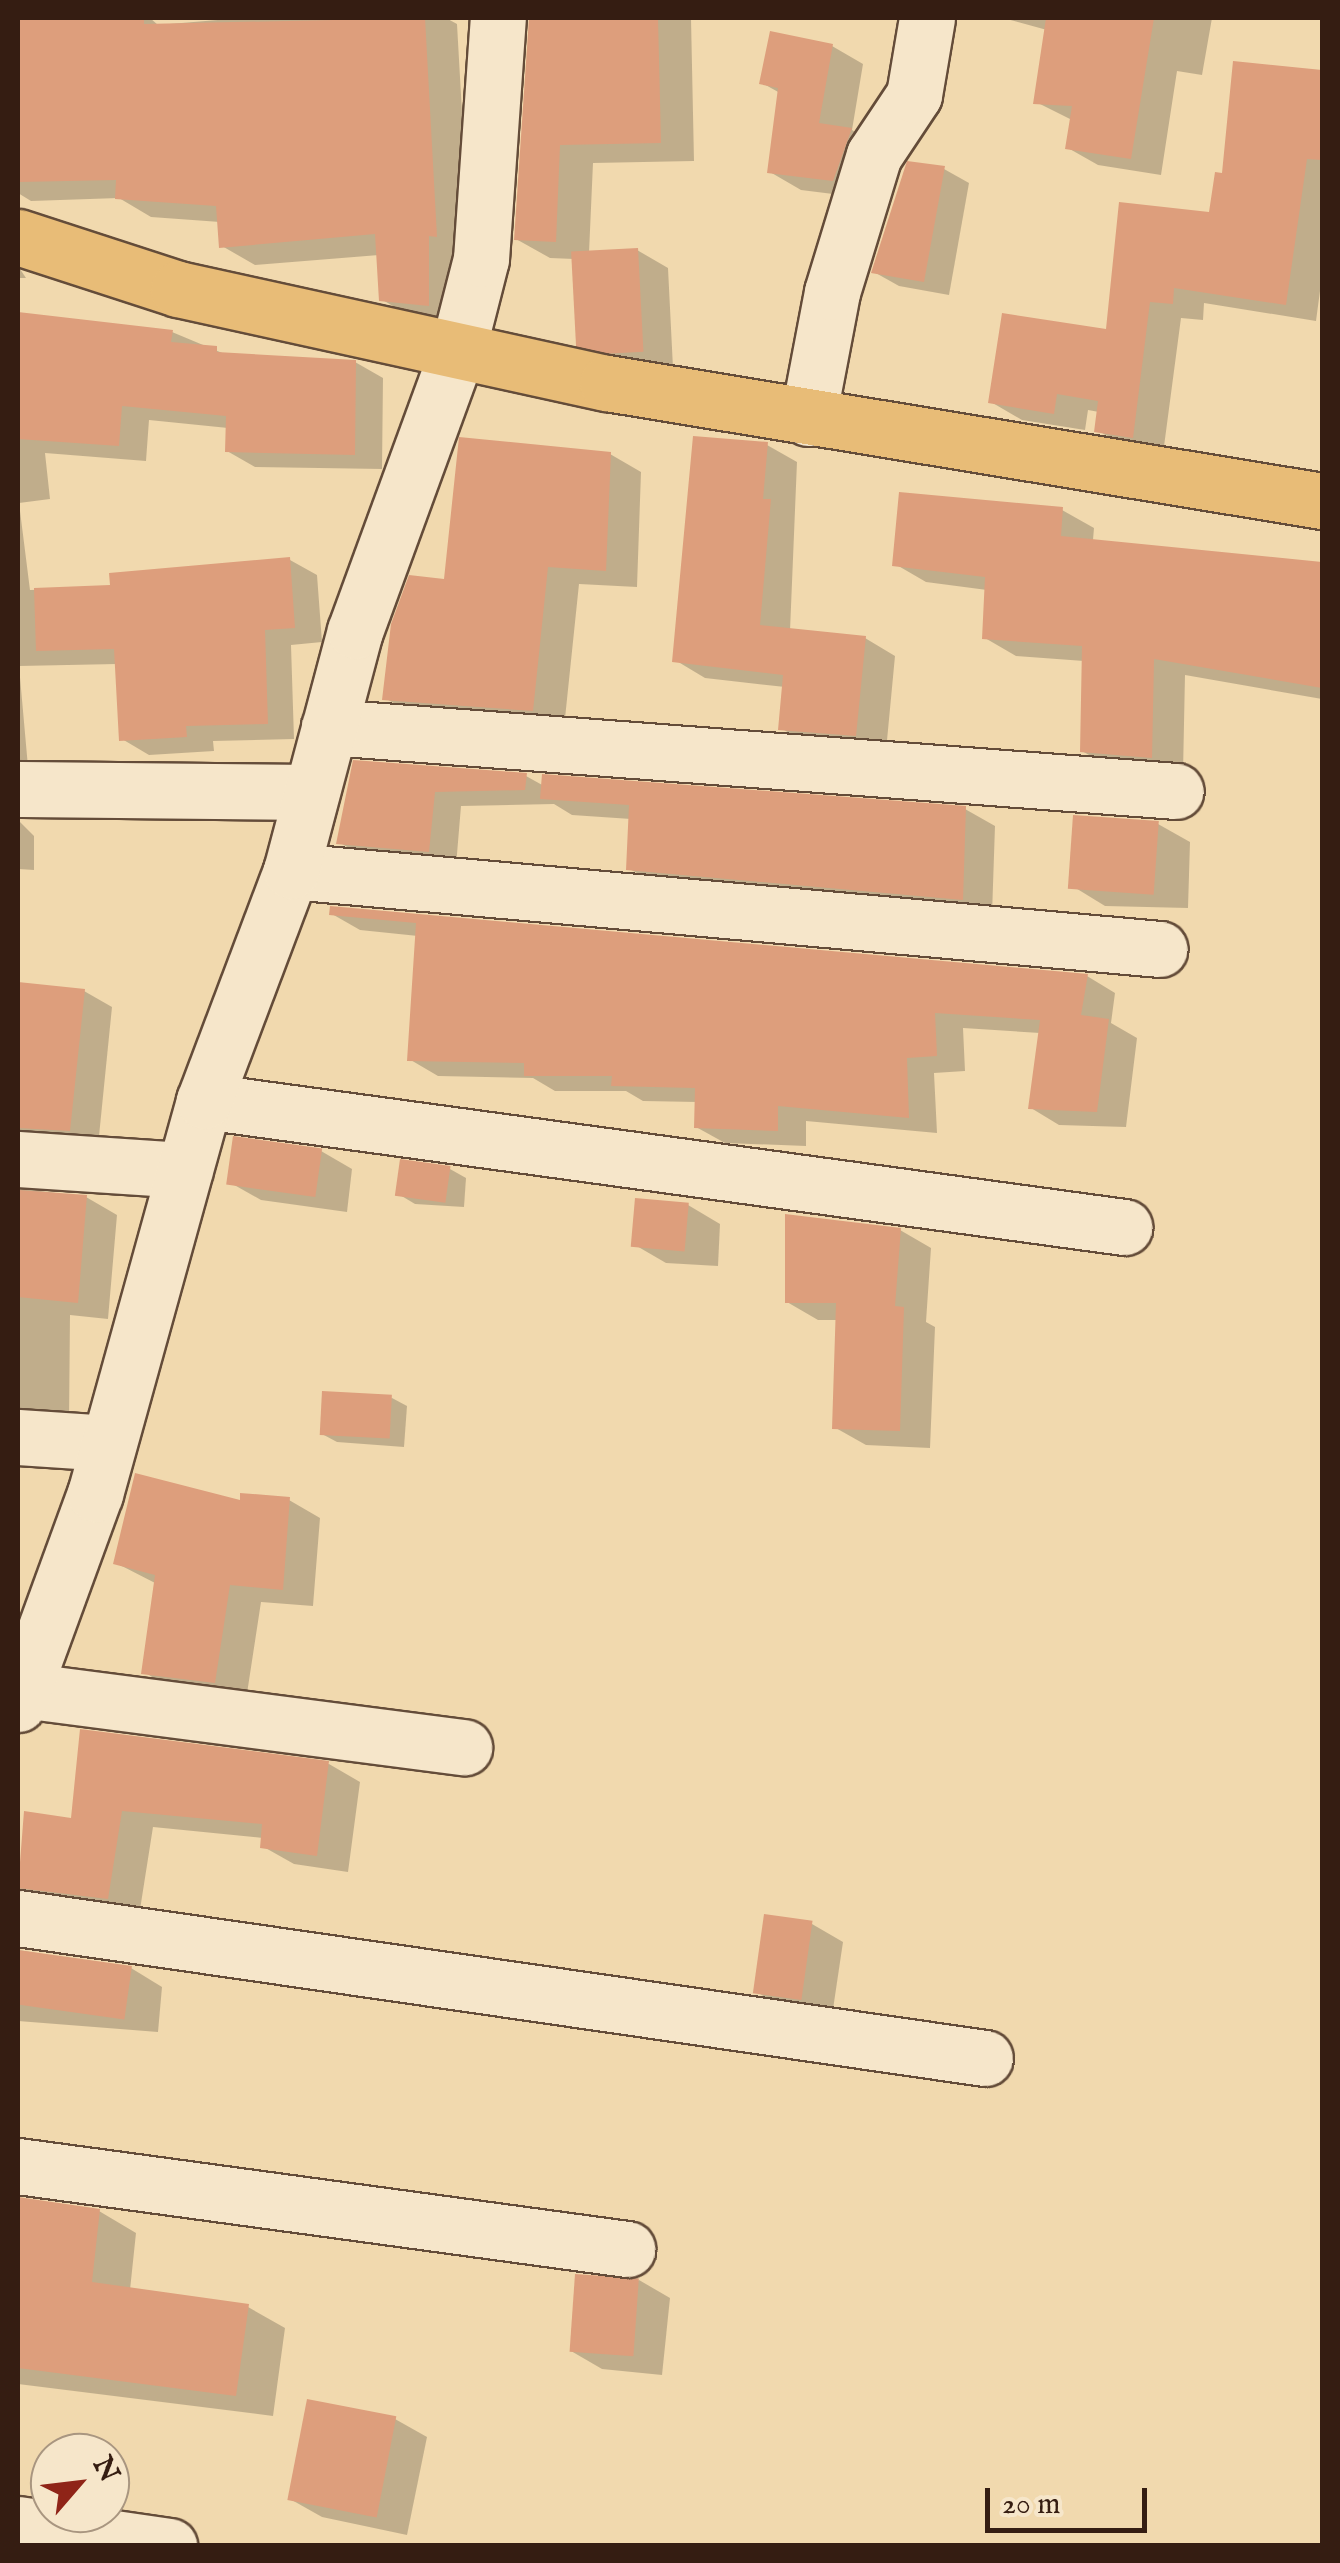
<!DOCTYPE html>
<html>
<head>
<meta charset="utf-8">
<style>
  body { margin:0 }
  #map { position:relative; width:1340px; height:2563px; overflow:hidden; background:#f1d9ae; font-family:"IM FELL English",serif }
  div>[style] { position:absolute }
  .shadow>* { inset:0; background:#0003 }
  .building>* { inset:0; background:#dd9e7c; transform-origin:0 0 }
  .roads { filter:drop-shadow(2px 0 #644c39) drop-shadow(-2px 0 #644c39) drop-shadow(0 2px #644c39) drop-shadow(0 -2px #644c39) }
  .minor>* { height:55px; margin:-27.5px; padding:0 27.5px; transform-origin:27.5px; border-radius:27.5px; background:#f6e6ca }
  .major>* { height:55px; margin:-27.5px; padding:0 27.5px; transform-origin:27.5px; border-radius:27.5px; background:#e8bc77 }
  span { translate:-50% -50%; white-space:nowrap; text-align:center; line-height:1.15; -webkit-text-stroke:10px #f6e6ca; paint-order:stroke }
  .frame { position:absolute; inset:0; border:20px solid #351d12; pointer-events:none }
  .north { position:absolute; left:30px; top:2433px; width:100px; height:100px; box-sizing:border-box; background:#f6e6ca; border:2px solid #a99680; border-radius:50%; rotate:62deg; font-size:28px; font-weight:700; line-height:40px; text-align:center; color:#351d12 }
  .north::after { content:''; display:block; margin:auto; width:35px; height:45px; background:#8f2418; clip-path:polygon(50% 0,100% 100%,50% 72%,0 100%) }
  .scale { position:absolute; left:985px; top:2488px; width:162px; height:45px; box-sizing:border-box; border:5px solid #351d12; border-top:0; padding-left:12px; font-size:30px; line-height:35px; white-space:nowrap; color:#351d12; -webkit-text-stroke:8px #f6e6ca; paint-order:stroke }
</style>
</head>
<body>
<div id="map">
  <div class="shadow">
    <i style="clip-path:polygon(18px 18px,150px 18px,158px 25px,241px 18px,446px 18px,457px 24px,470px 254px,462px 324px,415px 319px,381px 299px,379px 255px,255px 265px,222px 246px,220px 222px,151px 217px,119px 198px,31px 201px,18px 193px)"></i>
    <i style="clip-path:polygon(531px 18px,691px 18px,694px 161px,593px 163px,589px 253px,637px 250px,668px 268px,673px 368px,610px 361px,578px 343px,574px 259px,550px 258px,516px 239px)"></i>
    <i style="clip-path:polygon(1003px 18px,1212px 18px,1202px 75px,1177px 71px,1161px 175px,1098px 165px,1068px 148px,1072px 120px,1036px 102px,1047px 30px)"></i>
    <i style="clip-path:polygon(832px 46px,863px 64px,852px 130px,882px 148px,865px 198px,801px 190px,770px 172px,780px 93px,762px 83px)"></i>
    <i style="clip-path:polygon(1235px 64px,1322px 72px,1322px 276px,1316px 321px,1204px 303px,1203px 320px,1181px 318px,1163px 454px,1128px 448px,1097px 430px,1099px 412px,1088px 410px,1085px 430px,1022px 420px,991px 402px,1108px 332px,1211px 215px,1224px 176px)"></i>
    <i style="clip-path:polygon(909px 164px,944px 169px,969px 183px,949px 295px,899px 286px,874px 272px)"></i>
    <i style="clip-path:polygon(18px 266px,26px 278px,18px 278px)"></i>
    <i style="clip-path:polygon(18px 315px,172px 332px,227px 355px,355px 362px,383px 378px,382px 469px,255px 467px,227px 451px,228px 428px,149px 420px,146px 461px,45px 453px,50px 499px,19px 503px,30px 590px,113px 588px,290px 560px,317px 575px,322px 642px,291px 645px,294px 739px,213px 741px,214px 751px,149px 755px,122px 739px,117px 664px,19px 666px,29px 778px,18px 799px)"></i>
    <i style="clip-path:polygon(767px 445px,797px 462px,790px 631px,865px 638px,895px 656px,886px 751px,811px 746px,781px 728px,785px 687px,705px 678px,675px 660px)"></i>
    <i style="clip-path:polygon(610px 454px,641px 472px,637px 587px,579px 584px,564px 728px,416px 716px,385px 698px,446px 582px)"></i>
    <i style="clip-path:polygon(1062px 510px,1094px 528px,1093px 540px,1322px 564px,1322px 699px,1185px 675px,1183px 774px,1114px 769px,1082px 751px,1084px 661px,1016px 656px,985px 638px,987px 590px,926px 582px,895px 564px)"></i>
    <i style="clip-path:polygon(355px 763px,526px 776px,544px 786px,965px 809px,995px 826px,992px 915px,658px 885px,628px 868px,631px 819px,572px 815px,554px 804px,461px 806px,456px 866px,365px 858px,339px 842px)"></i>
    <i style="clip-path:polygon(18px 820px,34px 836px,34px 870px,18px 869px)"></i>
    <i style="clip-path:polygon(1158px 824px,1190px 842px,1188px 908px,1105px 906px,1074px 887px)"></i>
    <i style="clip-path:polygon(332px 914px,1087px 976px,1115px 993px,1111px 1023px,1137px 1038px,1126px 1127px,1059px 1125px,1031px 1108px,1040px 1033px,963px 1028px,965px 1071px,934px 1073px,937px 1133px,806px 1121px,806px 1146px,725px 1143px,696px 1127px,697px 1102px,643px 1101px,626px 1091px,555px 1091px,533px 1078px,438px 1076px,409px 1059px,418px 936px,360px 930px)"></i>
    <i style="clip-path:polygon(84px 991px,112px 1007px,98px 1146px,18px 1137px,18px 1006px)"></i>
    <i style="clip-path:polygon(321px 1151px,352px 1169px,347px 1212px,261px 1200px,229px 1182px)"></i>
    <i style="clip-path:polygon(450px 1169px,466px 1178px,464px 1207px,415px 1204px,400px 1195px)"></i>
    <i style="clip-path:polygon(18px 1188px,86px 1197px,117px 1215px,108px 1319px,70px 1315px,69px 1423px,18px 1434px)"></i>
    <i style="clip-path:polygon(688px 1205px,720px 1224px,718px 1266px,666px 1263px,635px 1245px)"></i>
    <i style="clip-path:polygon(900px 1230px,931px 1248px,926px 1322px,935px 1327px,930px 1448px,866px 1445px,834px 1427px,838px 1320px,818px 1320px,787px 1302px)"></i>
    <i style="clip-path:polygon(392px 1398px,407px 1406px,404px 1447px,337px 1442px,322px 1434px)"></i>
    <i style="clip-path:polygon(289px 1500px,320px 1518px,313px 1606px,261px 1602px,246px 1700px,175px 1691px,144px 1672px,157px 1584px,116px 1563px)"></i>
    <i style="clip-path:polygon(329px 1764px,360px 1782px,348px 1872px,294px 1864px,262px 1846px,263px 1838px,153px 1827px,139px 1916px,46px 1905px,18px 1888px,26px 1814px,73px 1821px)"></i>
    <i style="clip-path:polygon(812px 1924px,843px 1942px,832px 2016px,786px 2009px,755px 1991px)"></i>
    <i style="clip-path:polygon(18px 1950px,131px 1968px,162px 1987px,158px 2032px,18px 2021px)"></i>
    <i style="clip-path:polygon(18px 2198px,99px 2211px,136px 2233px,130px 2290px,248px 2307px,285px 2328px,273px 2416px,18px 2384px)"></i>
    <i style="clip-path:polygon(639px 2280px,670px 2298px,662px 2375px,602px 2369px,571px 2351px)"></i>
    <i style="clip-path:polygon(395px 2419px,427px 2437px,407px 2535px,322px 2517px,290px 2499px)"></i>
  </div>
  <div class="building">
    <i style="clip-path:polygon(18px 18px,144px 18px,144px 24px,425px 18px,437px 237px,429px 236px,429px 306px,379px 301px,375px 234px,219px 248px,216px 206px,115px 199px,116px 180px,18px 182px)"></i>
    <i style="clip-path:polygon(529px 18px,658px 18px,661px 143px,560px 145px,556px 242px,514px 240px)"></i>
    <i style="clip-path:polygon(1046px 18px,1154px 18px,1131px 159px,1065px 149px,1072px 106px,1033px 104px)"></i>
    <i style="clip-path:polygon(770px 31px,833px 44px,819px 123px,852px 128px,833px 181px,767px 173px,778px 88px,759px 84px)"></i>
    <i style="clip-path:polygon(1233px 61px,1322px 70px,1322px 160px,1307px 159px,1286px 305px,1174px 288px,1173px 304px,1150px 302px,1133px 438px,1094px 432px,1098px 401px,1057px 394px,1054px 414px,988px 403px,1002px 313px,1106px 329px,1119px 202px,1209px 212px,1215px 172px,1222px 173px)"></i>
    <i style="clip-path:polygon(907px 161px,945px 166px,924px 282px,871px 273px)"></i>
    <i style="left:638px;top:248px;width:104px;height:67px;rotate:87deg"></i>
    <i style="clip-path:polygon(18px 312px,173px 330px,171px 342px,217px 346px,217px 352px,356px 360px,355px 455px,225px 452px,226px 416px,122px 406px,119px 446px,18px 439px)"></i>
    <i style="clip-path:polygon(693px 436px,768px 442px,763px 499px,771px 499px,760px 625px,866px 636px,856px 736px,778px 730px,783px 675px,672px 662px)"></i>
    <i style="clip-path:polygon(459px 437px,611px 452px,606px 571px,548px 567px,533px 711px,382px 700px,391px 624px,409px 575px,444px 579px)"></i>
    <i style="clip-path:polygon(899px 492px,1063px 507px,1061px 536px,1322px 562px,1322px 688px,1154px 659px,1152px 758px,1080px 752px,1082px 646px,982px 639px,985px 577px,892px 566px)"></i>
    <i style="clip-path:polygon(290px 557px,295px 628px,265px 630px,268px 724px,186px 726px,187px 737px,119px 741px,114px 649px,36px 651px,34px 588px,110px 585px,109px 573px)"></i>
    <i style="clip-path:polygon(353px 760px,527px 773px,525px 790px,435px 792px,429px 852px,336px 844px)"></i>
    <i style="clip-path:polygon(542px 774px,966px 806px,963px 900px,626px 870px,629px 805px,540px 799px)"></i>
    <i style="left:1073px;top:815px;width:86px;height:74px;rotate:4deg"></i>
    <i style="clip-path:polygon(330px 906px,1088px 974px,1081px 1015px,1109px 1019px,1097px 1112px,1028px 1109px,1040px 1020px,935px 1013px,937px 1056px,907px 1058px,909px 1118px,778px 1106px,778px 1131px,694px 1128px,695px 1088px,611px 1086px,612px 1076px,524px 1076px,524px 1063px,407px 1061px,416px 923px,329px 915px)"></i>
    <i style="clip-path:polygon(18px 982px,85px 989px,70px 1131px,18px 1128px)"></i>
    <i style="left:233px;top:1136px;width:90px;height:49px;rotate:8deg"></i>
    <i style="left:400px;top:1159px;width:51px;height:37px;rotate:8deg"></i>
    <i style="clip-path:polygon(18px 1190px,87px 1195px,78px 1303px,18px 1297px)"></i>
    <i style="left:635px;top:1198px;width:54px;height:49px;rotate:5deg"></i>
    <i style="clip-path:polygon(785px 1214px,901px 1228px,895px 1306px,904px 1307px,900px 1431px,832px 1429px,836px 1303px,785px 1303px)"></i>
    <i style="left:322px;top:1391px;width:70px;height:44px;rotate:3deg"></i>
    <i style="clip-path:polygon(135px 1473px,240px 1500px,240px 1493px,290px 1497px,283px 1590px,230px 1585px,215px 1683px,141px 1674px,155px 1575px,113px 1564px)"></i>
    <i style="clip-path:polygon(80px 1729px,329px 1761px,317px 1856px,260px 1848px,262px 1824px,122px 1811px,108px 1899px,18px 1888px,24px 1811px,71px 1818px)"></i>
    <i style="left:764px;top:1914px;width:49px;height:80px;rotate:8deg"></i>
    <i style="left:18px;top:1950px;width:115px;height:54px;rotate:8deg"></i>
    <i style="clip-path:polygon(18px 2197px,100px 2209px,92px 2282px,249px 2304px,236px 2396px,18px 2368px)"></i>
    <i style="left:575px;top:2274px;width:64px;height:78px;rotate:4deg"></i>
    <i style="left:307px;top:2399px;width:91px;height:103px;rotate:11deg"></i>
  </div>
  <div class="roads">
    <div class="minor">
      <i style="left:808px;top:418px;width:128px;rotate:-79.2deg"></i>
      <i style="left:832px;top:292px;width:143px;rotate:-73deg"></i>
      <i style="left:874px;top:155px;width:72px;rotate:-56.3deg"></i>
      <i style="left:914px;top:95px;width:78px;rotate:-80.4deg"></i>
      <i style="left:329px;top:727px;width:849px;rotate:4.32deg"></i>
      <i style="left:18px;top:789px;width:290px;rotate:0.6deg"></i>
      <i style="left:291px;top:871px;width:872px;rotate:5.13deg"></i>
      <i style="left:204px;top:1101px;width:929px;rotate:7.8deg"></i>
      <i style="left:18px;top:1159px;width:167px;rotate:3.8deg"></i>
      <i style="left:18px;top:1437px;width:90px;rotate:3.8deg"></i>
      <i style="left:23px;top:1690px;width:445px;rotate:7.4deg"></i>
      <i style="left:18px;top:1704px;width:224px;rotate:-69.9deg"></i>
      <i style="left:95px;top:1494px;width:408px;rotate:-74.5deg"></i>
      <i style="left:204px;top:1101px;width:246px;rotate:-69.3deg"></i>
      <i style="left:291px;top:871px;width:248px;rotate:-75.1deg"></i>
      <i style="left:355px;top:631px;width:300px;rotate:-69.9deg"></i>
      <i style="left:458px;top:349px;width:93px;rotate:-75.7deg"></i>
      <i style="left:481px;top:259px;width:242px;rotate:-86deg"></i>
      <i style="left:18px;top:1918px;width:977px;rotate:8.24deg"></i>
      <i style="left:18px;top:2166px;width:615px;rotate:7.76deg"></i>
      <i style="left:18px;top:2524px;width:153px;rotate:8.3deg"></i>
    </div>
    <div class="major">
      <i style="left:18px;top:237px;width:168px;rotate:18deg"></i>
      <i style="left:178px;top:289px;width:439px;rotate:12.4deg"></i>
      <i style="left:607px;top:383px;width:725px;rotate:9.37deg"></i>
    </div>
  </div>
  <div class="frame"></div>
  <div class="north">N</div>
  <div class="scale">20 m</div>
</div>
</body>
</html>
